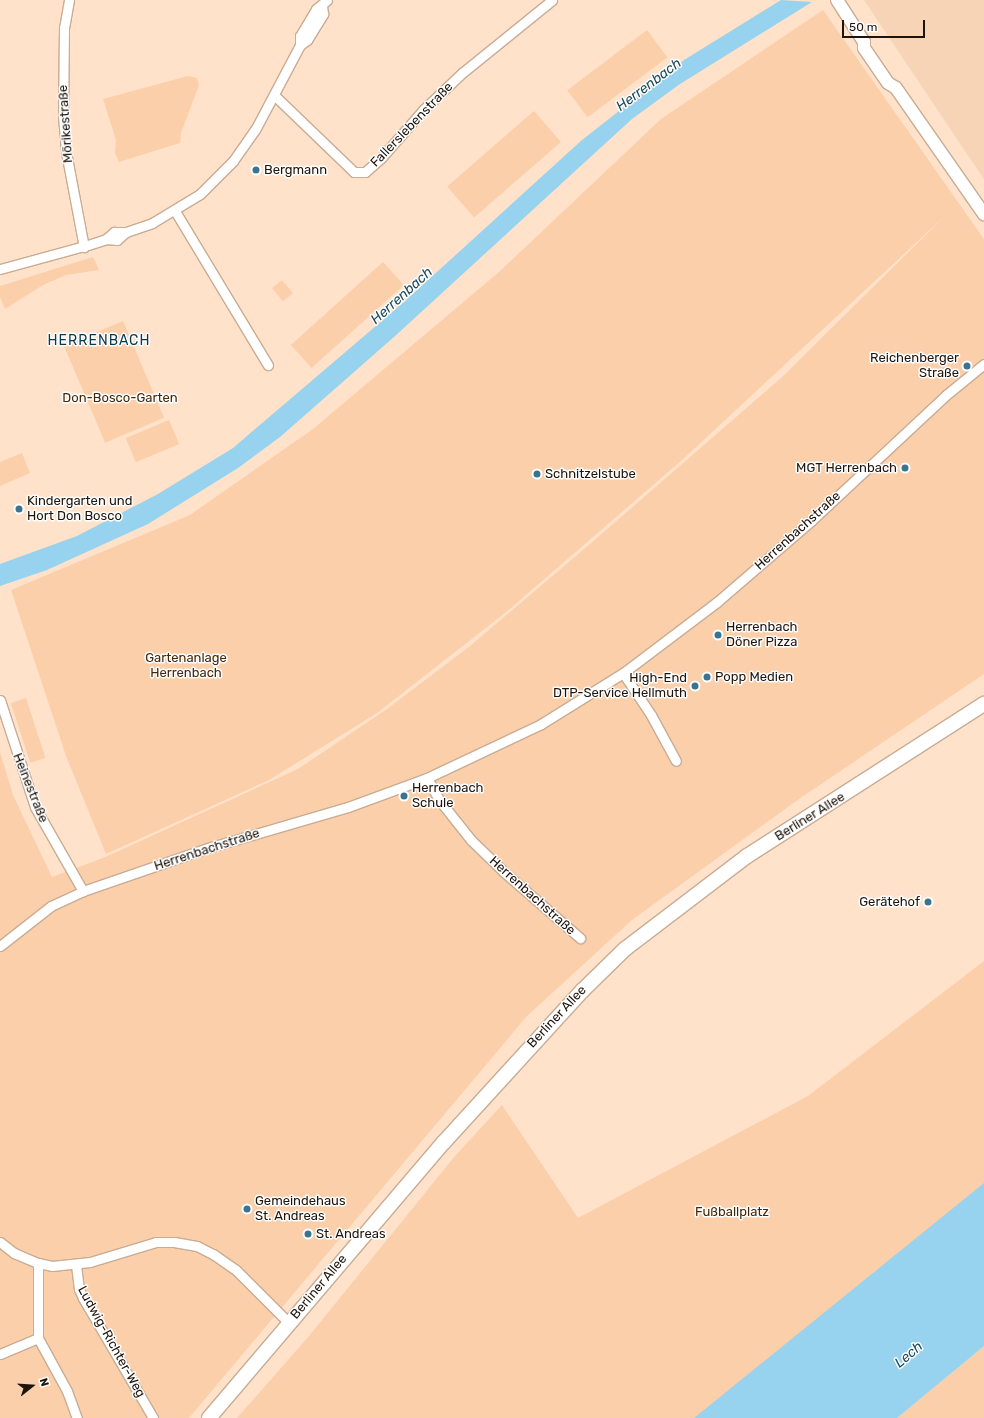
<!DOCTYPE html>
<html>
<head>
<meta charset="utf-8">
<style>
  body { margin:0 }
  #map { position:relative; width:984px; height:1418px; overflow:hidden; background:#ffe2c9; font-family:Rubik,sans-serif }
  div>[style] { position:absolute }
  .built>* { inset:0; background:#f7d4b6 }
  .green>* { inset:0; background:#fbcfaa; transform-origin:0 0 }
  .water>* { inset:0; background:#97d2ee }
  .roads { filter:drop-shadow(1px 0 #c8ac94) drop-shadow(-1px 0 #c8ac94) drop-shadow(0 1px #c8ac94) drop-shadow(0 -1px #c8ac94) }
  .street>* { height:9px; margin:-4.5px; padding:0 4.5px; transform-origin:4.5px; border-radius:4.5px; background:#fff }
  .secondary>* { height:12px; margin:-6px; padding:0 6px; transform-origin:6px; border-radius:6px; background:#fff }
  .primary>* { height:14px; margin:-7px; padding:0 7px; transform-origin:7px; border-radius:7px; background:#fff }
  .dots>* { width:11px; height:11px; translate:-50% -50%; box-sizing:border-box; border:2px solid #fff; border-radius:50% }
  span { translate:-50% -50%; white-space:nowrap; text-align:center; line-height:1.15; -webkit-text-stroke:3px #fff; paint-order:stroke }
  .street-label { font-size:13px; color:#1e140b }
  .poi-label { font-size:13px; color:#1e140b }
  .left { translate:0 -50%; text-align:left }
  .right { translate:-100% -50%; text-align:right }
  .park-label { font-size:13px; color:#442608 }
  .water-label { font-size:14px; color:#1a4a5e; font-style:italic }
  .neighbourhood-label { font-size:14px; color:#083a4d; letter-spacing:1px }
  .north { position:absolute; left:12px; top:1366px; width:40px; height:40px; -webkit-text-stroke:3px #fff; paint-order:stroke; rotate:73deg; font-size:11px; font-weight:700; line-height:16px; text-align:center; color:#1e140b }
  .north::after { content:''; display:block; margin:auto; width:14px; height:18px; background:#1e140b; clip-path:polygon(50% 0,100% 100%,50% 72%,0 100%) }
  .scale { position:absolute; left:842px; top:20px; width:83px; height:18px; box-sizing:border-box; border:2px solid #1e140b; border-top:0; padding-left:5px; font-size:12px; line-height:14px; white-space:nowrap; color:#1e140b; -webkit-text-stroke:3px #fff; paint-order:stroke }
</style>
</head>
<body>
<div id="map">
  <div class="built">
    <i style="clip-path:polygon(864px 0,984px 0,984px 179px,961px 145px)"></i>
  </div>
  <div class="green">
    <i style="clip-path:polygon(823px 10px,984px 239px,984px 674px,799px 799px,632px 920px,527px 1016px,189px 1418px,0 1418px,0 752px,13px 795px,52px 877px,103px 858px,298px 769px,387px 709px,470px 646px,590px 544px,781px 378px,945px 216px,682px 460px,505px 613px,377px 713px,269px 780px,106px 854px,66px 756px,11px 590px,190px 515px,313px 429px,499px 272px,661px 119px)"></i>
    <i style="left:647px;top:30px;width:34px;height:100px;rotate:53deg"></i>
    <i style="clip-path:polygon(188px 76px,197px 78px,199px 85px,181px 133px,180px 143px,119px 162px,115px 153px,116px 140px,103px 99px)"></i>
    <i style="left:534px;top:111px;width:41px;height:115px;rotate:49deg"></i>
    <i style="clip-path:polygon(93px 257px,99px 270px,66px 275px,43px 285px,5px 309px,0 297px,0 286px)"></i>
    <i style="left:383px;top:262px;width:31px;height:124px;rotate:48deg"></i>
    <i style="left:282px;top:280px;width:17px;height:13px;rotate:50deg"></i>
    <i style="left:123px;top:321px;width:105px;height:64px;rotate:67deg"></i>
    <i style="left:169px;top:420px;width:26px;height:47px;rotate:67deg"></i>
    <i style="clip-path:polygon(22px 453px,30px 473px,0 486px,0 462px)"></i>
    <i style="left:26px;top:698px;width:63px;height:16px;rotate:72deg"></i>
    <i style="clip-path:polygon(984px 961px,984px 1185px,708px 1418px,237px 1418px,309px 1336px,455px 1156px,502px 1105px,578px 1218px,808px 1096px)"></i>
    <i style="clip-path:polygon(984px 1346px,984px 1418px,897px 1418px)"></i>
  </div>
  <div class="water">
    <i style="clip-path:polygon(781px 0,812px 2px,680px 84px,632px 119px,394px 337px,280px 437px,238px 468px,148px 524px,47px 570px,0 586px,0 564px,77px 536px,158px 494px,233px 448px,404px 302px,582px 140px,684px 60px)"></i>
    <i style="clip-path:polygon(984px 1183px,984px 1346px,897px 1418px,694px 1418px)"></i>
  </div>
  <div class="roads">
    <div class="street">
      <i style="left:69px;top:0;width:27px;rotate:100deg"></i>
      <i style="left:64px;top:27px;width:89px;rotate:90.6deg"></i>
      <i style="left:63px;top:116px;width:36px;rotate:85deg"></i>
      <i style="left:66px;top:152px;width:97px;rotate:79.3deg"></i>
      <i style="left:300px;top:45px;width:9px;rotate:-90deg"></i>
      <i style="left:300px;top:36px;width:31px;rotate:-59deg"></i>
      <i style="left:316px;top:9px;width:14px;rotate:-39deg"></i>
      <i style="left:274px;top:95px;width:111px;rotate:43.9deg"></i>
      <i style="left:354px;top:172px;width:11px"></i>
      <i style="left:365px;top:172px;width:21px;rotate:-41deg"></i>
      <i style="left:381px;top:158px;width:64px;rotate:-48.8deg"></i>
      <i style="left:423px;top:110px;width:54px;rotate:-43.5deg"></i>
      <i style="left:462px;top:73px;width:116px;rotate:-39deg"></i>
      <i style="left:175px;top:211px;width:180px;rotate:58.9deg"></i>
      <i style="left:106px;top:239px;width:11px;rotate:5deg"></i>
      <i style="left:117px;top:240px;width:12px;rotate:-42deg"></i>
      <i style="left:0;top:269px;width:91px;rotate:-15.3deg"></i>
      <i style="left:88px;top:245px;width:19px;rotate:-18deg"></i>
      <i style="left:106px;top:239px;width:11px;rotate:-41deg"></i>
      <i style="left:114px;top:232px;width:12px"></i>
      <i style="left:126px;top:232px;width:28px;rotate:-19deg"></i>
      <i style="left:152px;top:223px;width:56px;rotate:-31.1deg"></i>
      <i style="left:200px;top:194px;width:47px;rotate:-45deg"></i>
      <i style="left:233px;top:161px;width:38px;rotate:-55deg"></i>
      <i style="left:255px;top:130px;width:96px;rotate:-62.1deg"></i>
      <i style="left:300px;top:45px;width:9px;rotate:-36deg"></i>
      <i style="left:307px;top:40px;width:31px;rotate:-58deg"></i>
      <i style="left:323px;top:14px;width:8px;rotate:-97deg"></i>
      <i style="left:623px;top:673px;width:50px;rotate:56.3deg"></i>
      <i style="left:651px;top:715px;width:52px;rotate:61.5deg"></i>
      <i style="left:0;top:700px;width:113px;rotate:71.9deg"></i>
      <i style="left:35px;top:807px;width:97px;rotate:60.3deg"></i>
      <i style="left:427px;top:778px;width:26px;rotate:61deg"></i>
      <i style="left:440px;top:801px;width:50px;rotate:51.5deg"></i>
      <i style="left:471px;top:840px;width:46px;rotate:44.1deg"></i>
      <i style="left:504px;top:872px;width:101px;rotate:41deg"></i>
      <i style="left:0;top:946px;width:65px;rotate:-38.1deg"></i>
      <i style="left:51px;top:906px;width:35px;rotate:-25deg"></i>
      <i style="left:83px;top:891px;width:135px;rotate:-19deg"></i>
      <i style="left:211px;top:847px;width:143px;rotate:-16.3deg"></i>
      <i style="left:348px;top:807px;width:84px;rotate:-20.2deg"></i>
      <i style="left:427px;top:778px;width:126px;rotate:-25.3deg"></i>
      <i style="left:541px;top:724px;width:97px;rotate:-31.9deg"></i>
      <i style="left:623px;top:673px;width:118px;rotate:-37.1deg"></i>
      <i style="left:717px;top:602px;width:124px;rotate:-40.8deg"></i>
      <i style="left:811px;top:521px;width:185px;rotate:-43deg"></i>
      <i style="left:946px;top:395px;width:49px;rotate:-39.2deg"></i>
      <i style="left:0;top:1242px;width:18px;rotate:38deg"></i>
      <i style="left:14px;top:1253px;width:26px;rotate:23deg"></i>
      <i style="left:38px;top:1263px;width:14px;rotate:12deg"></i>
      <i style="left:52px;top:1266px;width:38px;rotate:-6deg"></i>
      <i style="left:90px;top:1262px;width:69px;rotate:-16.9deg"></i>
      <i style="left:156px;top:1242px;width:18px"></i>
      <i style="left:174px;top:1242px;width:23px;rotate:10deg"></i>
      <i style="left:197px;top:1246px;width:18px;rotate:27deg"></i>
      <i style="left:213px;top:1254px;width:28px;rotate:35deg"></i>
      <i style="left:236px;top:1270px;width:75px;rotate:45deg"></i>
      <i style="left:38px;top:1263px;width:75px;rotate:90deg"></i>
      <i style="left:76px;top:1265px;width:24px;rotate:83deg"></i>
      <i style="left:79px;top:1289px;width:10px;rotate:66deg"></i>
      <i style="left:83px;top:1298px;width:139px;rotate:59.7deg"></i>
      <i style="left:0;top:1354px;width:41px;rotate:-22.8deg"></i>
      <i style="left:38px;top:1338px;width:60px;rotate:61.3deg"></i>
      <i style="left:67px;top:1391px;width:29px;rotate:70deg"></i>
    </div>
    <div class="secondary">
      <i style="left:837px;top:0;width:50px;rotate:57.3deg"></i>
      <i style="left:864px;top:42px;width:6px;rotate:90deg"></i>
      <i style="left:864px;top:48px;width:42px;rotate:55.6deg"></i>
      <i style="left:888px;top:83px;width:9px;rotate:32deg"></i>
      <i style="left:896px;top:88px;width:154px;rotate:55.1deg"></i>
    </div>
    <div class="primary">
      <i style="left:209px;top:1418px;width:362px;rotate:-49.6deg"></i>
      <i style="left:444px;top:1142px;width:205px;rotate:-47.6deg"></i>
      <i style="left:582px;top:991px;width:60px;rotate:-44.3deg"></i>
      <i style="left:625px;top:949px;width:153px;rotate:-37.3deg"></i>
      <i style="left:747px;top:856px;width:282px;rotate:-32.7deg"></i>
    </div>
  </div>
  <div class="dots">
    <i style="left:256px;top:170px;background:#3b748e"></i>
    <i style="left:967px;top:366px;background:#3b748e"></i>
    <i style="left:905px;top:468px;background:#3b748e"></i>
    <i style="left:537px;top:474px;background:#3b748e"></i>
    <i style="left:19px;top:509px;background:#3b748e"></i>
    <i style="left:718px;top:635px;background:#3b748e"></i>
    <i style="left:707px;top:677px;background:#3b748e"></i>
    <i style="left:695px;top:686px;background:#3b748e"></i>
    <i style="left:404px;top:796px;background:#3b748e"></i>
    <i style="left:928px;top:902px;background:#3b748e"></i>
    <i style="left:247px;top:1209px;background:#3b748e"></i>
    <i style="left:308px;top:1234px;background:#3b748e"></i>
  </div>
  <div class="street-label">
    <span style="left:66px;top:124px;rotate:-94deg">Mörikestraße</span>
    <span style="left:412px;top:125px;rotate:-46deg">Fallerslebenstraße</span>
    <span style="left:798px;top:531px;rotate:-42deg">Herrenbachstraße</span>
    <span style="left:30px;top:788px;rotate:68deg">Heinestraße</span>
    <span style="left:810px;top:817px;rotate:-32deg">Berliner Allee</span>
    <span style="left:207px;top:850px;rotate:-18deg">Herrenbachstraße</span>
    <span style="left:532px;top:896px;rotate:42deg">Herrenbachstraße</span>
    <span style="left:557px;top:1017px;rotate:-47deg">Berliner Allee</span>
    <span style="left:319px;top:1287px;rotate:-50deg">Berliner Allee</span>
    <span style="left:111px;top:1342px;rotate:61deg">Ludwig-Richter-Weg</span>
  </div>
  <div class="poi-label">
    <span class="left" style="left:264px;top:170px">Bergmann</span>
    <span class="right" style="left:959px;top:366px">Reichenberger<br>Straße</span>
    <span class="right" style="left:897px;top:468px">MGT Herrenbach</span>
    <span class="left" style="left:545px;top:474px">Schnitzelstube</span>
    <span class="left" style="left:27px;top:509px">Kindergarten und<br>Hort Don Bosco</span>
    <span class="left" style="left:726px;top:635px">Herrenbach<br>Döner Pizza</span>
    <span class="left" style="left:715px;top:677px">Popp Medien</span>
    <span class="right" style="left:687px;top:686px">High-End<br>DTP-Service Hellmuth</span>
    <span class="left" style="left:412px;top:796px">Herrenbach<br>Schule</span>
    <span class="right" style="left:920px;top:902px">Gerätehof</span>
    <span class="left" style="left:255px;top:1209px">Gemeindehaus<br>St. Andreas</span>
    <span class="left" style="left:316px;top:1234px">St. Andreas</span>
  </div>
  <div class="park-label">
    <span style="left:120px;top:398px">Don-Bosco-Garten</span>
    <span style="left:186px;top:666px">Gartenanlage<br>Herrenbach</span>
    <span style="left:732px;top:1212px">Fußballplatz</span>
  </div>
  <div class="water-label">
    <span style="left:649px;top:85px;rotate:-37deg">Herrenbach</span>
    <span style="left:402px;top:296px;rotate:-42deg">Herrenbach</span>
    <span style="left:909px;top:1355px;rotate:-40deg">Lech</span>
  </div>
  <div class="neighbourhood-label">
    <span style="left:99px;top:341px">HERRENBACH</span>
  </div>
  <div class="north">N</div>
  <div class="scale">50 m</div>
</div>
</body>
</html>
